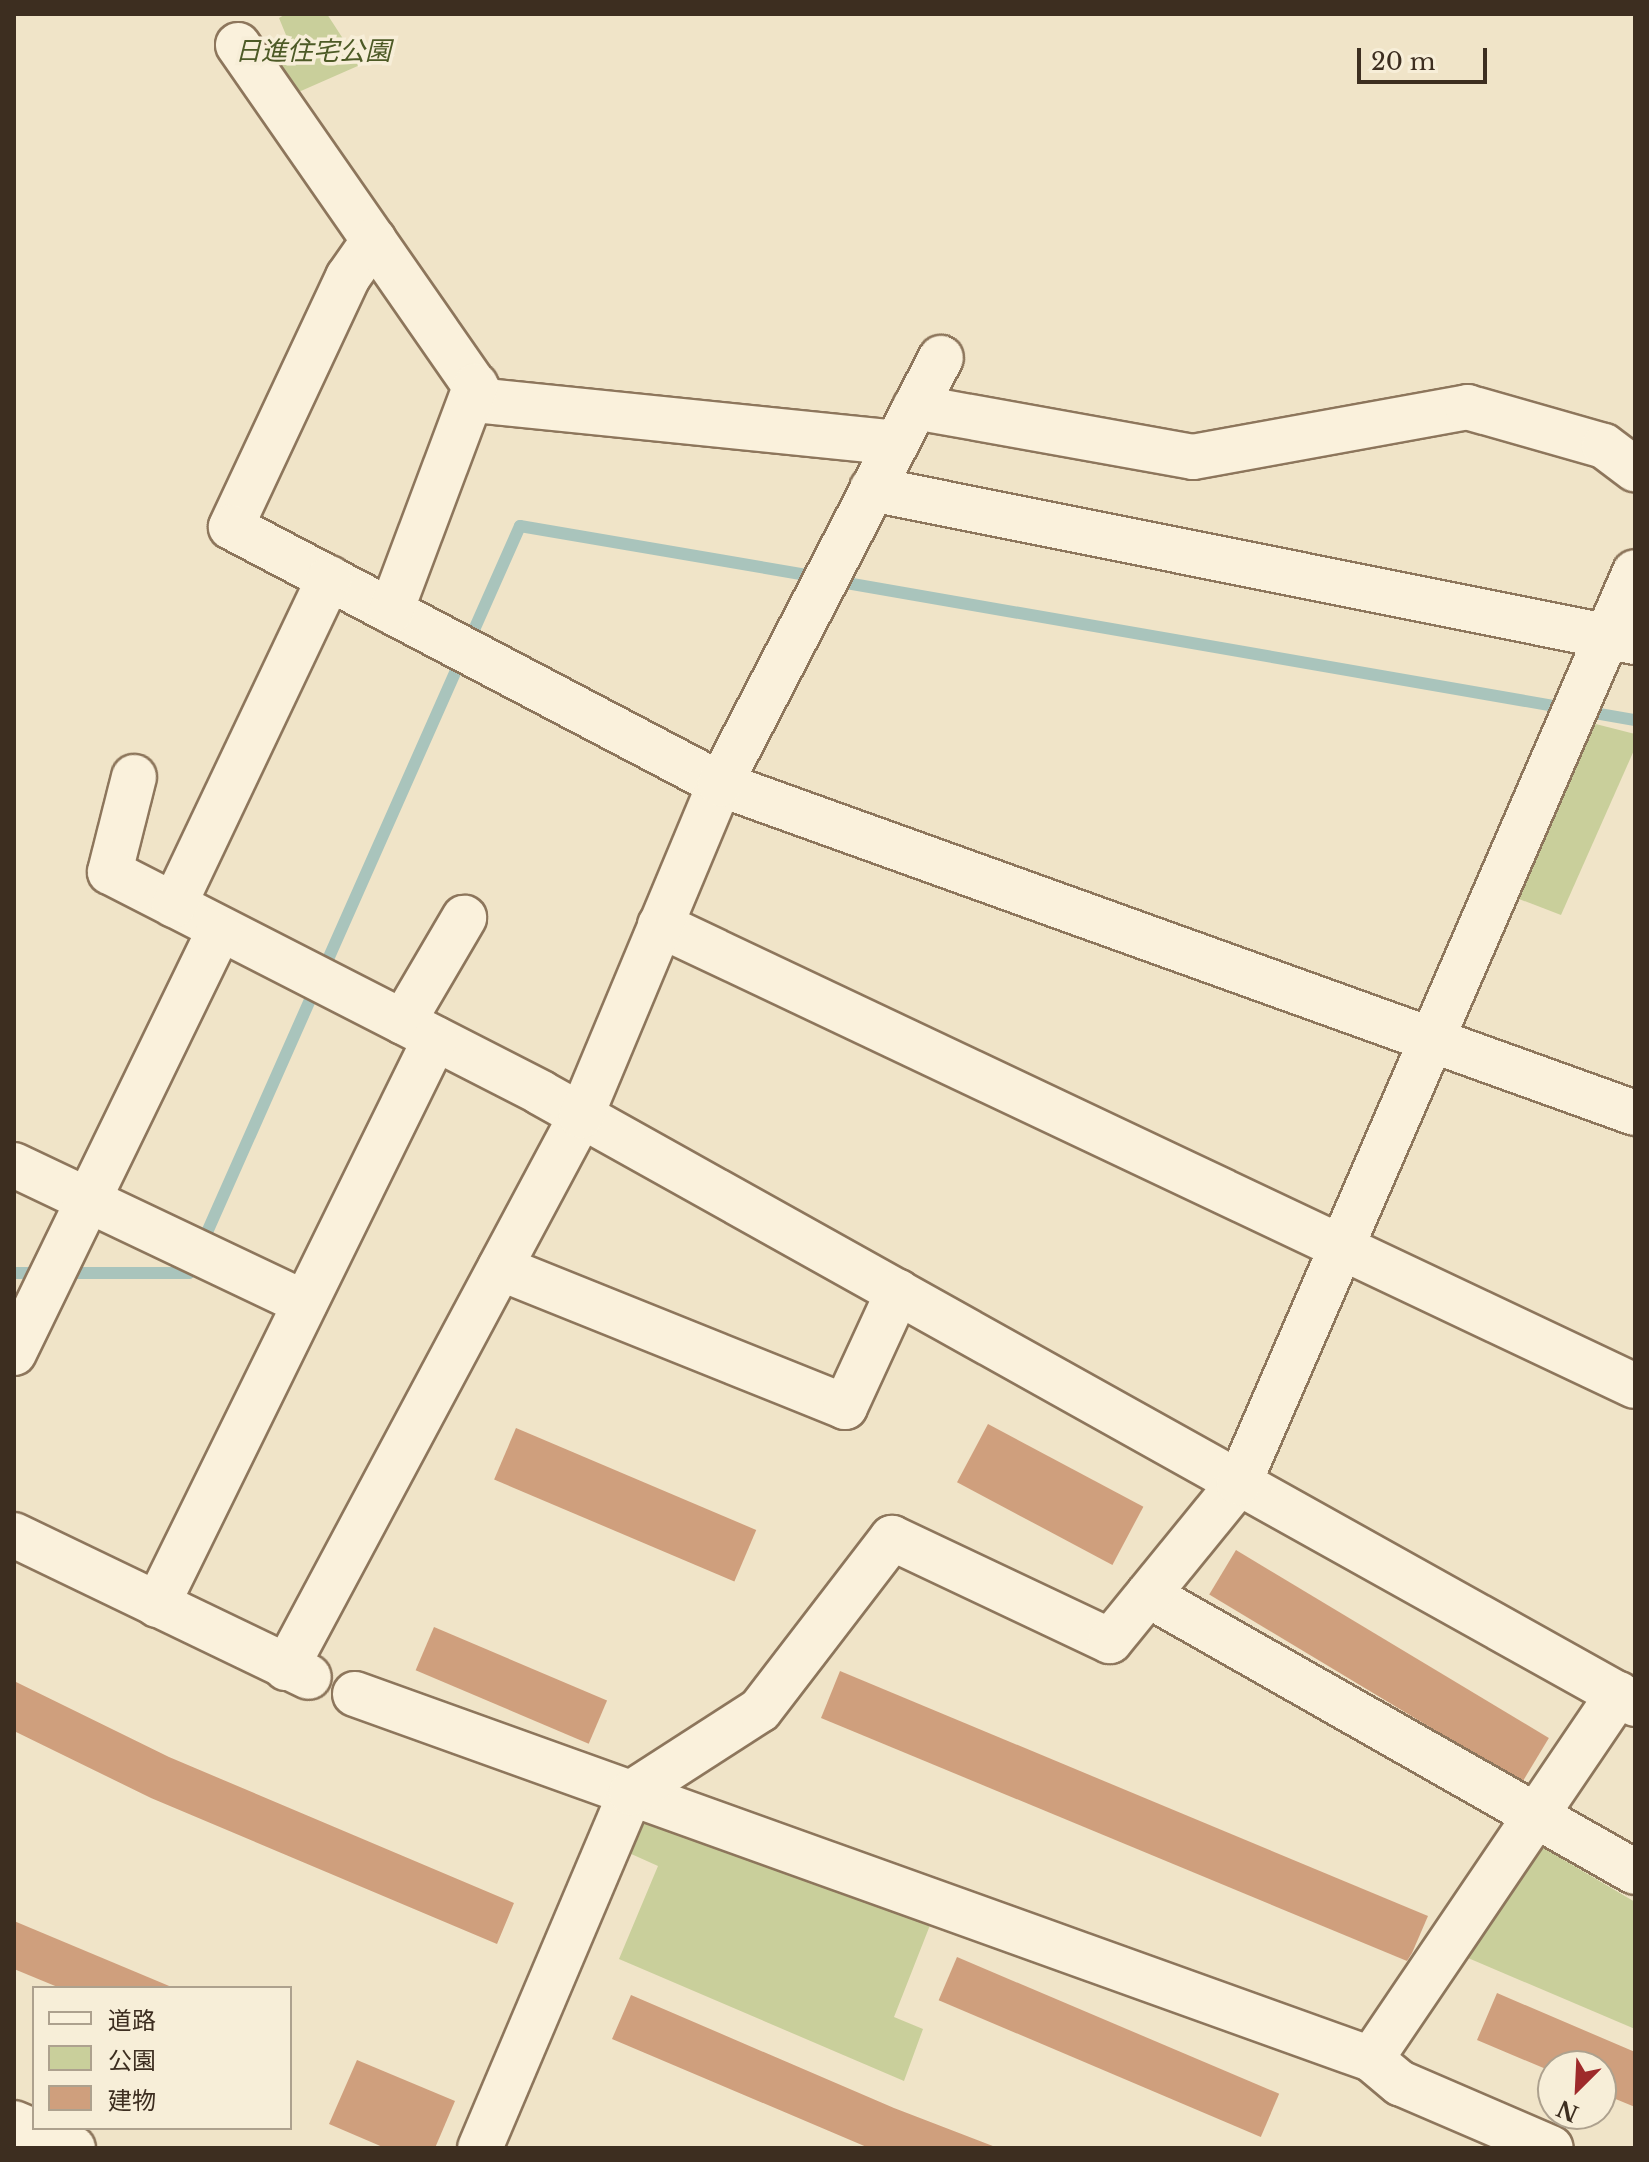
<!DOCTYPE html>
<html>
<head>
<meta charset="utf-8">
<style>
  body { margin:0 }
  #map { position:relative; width:1649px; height:2162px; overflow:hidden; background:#f0e4c8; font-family:"Libre Baskerville","Noto Sans JP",serif }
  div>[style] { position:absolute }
  .green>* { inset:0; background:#c9cf9b }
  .stream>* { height:12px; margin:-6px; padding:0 6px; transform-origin:6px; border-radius:6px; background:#a9c4bc }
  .building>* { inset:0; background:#cf9f7d; transform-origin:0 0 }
  .roads { filter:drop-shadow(2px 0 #8d765c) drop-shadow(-2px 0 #8d765c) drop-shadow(0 2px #8d765c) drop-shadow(0 -2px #8d765c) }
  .minor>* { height:44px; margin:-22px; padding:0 22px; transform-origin:22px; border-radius:22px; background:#faf1dc }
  span { translate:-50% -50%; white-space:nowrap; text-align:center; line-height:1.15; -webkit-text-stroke:7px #f7eed8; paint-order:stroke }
  .park-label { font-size:26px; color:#4d5a26; font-style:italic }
  .frame { position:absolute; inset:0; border:16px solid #3d2e20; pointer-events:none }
  .legend { position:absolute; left:32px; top:1986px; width:260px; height:144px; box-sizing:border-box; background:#f7eed8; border:2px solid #ada18e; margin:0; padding:10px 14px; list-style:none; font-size:24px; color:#3d2e20 }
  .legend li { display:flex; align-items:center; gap:16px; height:40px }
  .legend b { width:40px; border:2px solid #ada18e }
  .north { position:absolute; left:1537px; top:2050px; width:80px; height:80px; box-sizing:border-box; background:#f7eed8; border:2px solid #ada18e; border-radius:50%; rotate:204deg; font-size:22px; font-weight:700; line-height:32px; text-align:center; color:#3d2e20 }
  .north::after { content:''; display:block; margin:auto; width:28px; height:36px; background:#9e2a2b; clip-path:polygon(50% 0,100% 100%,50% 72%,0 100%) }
  .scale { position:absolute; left:1357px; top:48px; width:130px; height:36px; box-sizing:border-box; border:4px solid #3d2e20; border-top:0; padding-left:10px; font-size:24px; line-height:28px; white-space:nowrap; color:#3d2e20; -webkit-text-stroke:6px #f7eed8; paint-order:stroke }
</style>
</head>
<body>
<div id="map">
  <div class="green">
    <i style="clip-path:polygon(286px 14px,327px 14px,360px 65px,285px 98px,251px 49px,286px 35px,279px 18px)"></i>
    <i style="clip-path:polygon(1580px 720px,1635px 734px,1635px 748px,1561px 915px,1506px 894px)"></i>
    <i style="clip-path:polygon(648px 1809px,934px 1915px,894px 2017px,923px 2029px,904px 2081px,619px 1959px,658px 1866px,629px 1853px)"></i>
    <i style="clip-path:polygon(1530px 1840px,1635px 1902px,1635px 2029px,1454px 1952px)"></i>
  </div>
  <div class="stream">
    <i style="left:835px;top:581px;width:812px;rotate:9.86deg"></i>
    <i style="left:14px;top:1273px;width:29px"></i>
    <i style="left:61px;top:1273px;width:128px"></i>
    <i style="left:189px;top:1273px;width:817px;rotate:-66.1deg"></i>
    <i style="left:520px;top:526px;width:301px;rotate:9.7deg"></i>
  </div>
  <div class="building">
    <i style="left:988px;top:1424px;width:176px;height:66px;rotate:28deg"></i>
    <i style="left:516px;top:1428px;width:261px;height:56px;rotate:23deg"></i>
    <i style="left:1236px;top:1550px;width:365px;height:52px;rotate:31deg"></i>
    <i style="left:434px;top:1627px;width:188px;height:47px;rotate:23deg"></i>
    <i style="clip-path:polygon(840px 1671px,1428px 1916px,1412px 1953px,1407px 1961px,821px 1718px)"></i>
    <i style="clip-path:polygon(14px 1681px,169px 1757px,514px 1903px,497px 1944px,151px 1798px,14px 1731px)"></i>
    <i style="clip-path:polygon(14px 1921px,174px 1988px,60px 1988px,14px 1969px)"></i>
    <i style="left:957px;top:1957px;width:350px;height:47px;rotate:23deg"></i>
    <i style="clip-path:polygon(1497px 1993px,1635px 2052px,1635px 2107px,1601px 2093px,1601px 2066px,1553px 2066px,1553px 2072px,1477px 2040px)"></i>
    <i style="clip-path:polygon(631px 1995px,894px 2108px,998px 2148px,869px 2148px,612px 2039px)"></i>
    <i style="clip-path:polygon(357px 2060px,455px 2101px,435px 2148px,385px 2148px,329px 2124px)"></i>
  </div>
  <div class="roads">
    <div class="minor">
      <i style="left:238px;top:45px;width:433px;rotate:55.2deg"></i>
      <i style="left:485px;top:401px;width:414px;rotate:5.8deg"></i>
      <i style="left:374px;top:240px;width:45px;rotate:125.1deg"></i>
      <i style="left:348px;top:277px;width:276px;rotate:115.1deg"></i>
      <i style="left:231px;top:527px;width:552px;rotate:27.72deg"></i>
      <i style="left:720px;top:784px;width:972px;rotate:19.78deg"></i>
      <i style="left:915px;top:407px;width:282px;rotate:10.2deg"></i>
      <i style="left:1193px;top:457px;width:279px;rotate:-10.3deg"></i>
      <i style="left:1467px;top:407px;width:142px;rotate:15.9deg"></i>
      <i style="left:1604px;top:446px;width:39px;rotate:37deg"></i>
      <i style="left:872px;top:489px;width:778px;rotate:11.34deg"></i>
      <i style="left:391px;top:611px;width:241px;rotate:-69.4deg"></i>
      <i style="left:134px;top:777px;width:98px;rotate:104.2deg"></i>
      <i style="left:110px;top:872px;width:484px;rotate:27.1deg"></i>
      <i style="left:541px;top:1093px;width:1253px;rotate:29.18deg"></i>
      <i style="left:174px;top:905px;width:362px;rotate:-64.6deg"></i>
      <i style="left:660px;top:925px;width:1078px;rotate:25.31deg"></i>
      <i style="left:403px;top:1022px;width:121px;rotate:-59.6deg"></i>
      <i style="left:14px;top:1165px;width:322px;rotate:25.4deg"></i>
      <i style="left:500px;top:1268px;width:372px;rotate:21.9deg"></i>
      <i style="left:845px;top:1407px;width:127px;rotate:-65.3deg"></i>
      <i style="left:14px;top:1353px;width:471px;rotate:-64.1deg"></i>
      <i style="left:14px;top:1535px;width:327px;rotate:25.7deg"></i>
      <i style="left:1148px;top:1595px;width:560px;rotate:29.63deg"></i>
      <i style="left:157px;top:1605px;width:631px;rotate:-63.84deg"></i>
      <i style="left:286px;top:1668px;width:626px;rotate:-61.88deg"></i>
      <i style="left:581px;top:1116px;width:360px;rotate:-67.3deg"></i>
      <i style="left:720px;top:784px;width:480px;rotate:-62.6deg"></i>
      <i style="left:355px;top:1694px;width:1080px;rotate:19.76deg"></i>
      <i style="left:1371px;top:2059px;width:441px;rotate:-55.9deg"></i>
      <i style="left:1371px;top:2059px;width:38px;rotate:40deg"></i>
      <i style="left:1400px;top:2083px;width:164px;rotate:23.3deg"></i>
      <i style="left:14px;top:2123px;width:64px;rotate:23deg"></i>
      <i style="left:480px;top:2148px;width:386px;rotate:-67deg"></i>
      <i style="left:631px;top:1793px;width:153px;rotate:-32.8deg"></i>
      <i style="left:760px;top:1710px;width:217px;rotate:-52.5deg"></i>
      <i style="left:892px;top:1538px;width:241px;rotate:25.3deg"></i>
      <i style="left:1110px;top:1641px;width:204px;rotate:-50.8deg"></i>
      <i style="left:1239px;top:1483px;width:993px;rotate:-66.51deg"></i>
    </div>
  </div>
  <div class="park-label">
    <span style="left:313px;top:52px">日進住宅公園</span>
  </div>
  <div class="frame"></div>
  <ul class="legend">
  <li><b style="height:10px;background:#faf1dc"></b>道路</li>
  <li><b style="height:22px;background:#c9cf9b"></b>公園</li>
  <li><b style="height:22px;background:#cf9f7d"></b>建物</li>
  </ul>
  <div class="north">N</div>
  <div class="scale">20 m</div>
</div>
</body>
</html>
